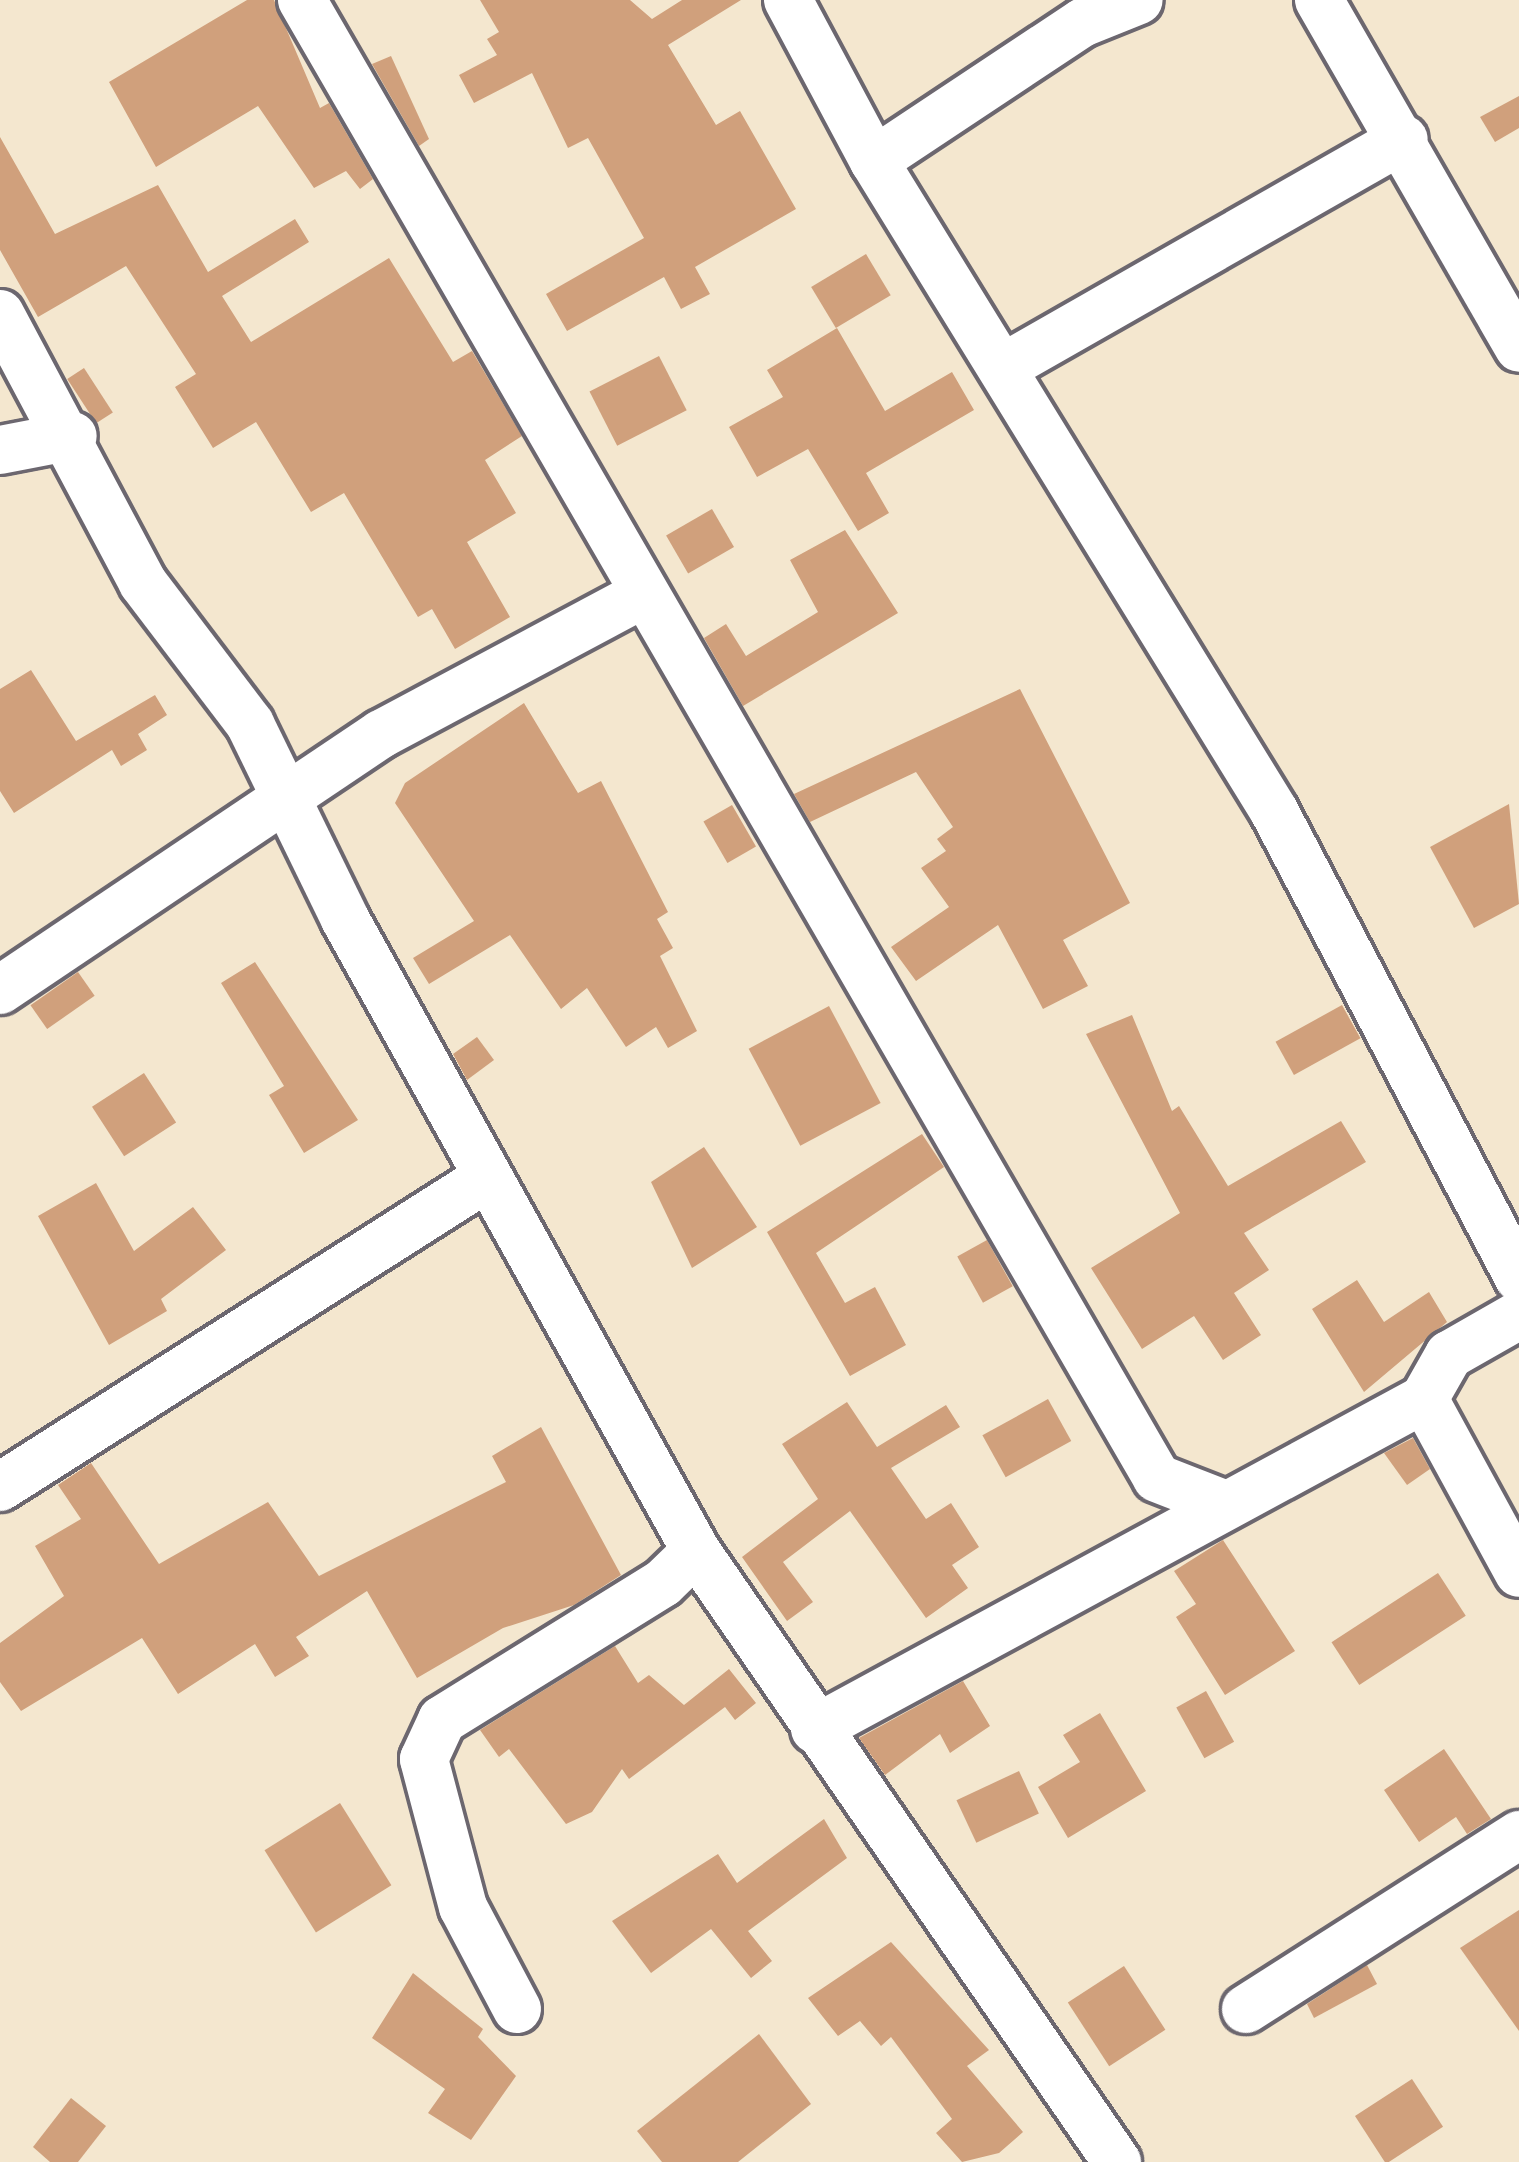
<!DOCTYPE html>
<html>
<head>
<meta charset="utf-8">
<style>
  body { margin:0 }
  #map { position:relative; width:1519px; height:2162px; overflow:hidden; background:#f4e7cf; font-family:Mynerve,sans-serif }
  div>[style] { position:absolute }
  .building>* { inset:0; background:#d0a07c; transform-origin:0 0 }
  .roads { filter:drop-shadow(3px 0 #6c676f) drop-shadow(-3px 0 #6c676f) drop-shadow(0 3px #6c676f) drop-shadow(0 -3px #6c676f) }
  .minor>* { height:48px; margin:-24px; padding:0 24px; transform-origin:24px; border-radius:24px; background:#fff }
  span { translate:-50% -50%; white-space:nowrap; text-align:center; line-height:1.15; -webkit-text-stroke:10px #fff; paint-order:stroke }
</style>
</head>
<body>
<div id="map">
  <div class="building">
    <i style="clip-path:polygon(247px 0,274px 0,320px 108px,329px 103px,373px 179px,360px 189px,346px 171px,314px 188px,258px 106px,156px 167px,109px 82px)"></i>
    <i style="clip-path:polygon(480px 0,630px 0,652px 19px,682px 0,741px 0,668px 45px,716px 125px,740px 111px,796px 209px,695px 267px,710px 294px,681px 309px,664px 277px,567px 331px,546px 294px,644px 238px,588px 138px,568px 148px,532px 73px,474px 103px,459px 75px,497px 55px,487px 39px,499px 32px)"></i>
    <i style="clip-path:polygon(391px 56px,429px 139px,419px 146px,372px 64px)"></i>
    <i style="clip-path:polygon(1519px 96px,1519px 128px,1495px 142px,1480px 117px)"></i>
    <i style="clip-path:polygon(0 137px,55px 234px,158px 185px,208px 272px,295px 219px,309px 242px,222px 296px,251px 342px,389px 258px,453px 362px,472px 351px,522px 436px,485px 460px,516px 513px,467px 542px,510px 617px,455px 649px,432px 609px,418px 617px,344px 493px,311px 512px,256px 422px,213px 448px,175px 387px,196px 374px,126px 266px,38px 317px,0 250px)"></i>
    <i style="left:866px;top:254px;width:48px;height:64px;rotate:59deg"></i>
    <i style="clip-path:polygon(837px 328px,885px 411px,952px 372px,974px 410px,866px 473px,889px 513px,858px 531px,808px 449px,757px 477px,729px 427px,783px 397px,767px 370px)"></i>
    <i style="left:659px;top:356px;width:61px;height:78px;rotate:63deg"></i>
    <i style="left:84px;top:368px;width:53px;height:20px;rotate:57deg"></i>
    <i style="left:712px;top:509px;width:44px;height:53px;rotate:60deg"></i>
    <i style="clip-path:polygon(845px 530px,898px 613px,743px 706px,704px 638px,726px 624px,746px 656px,818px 612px,790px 560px)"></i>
    <i style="clip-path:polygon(31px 670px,76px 741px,155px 695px,167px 715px,138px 734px,147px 750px,121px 766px,112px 750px,14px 813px,0 791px,0 689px)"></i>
    <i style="clip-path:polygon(1020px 689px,1130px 903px,1063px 940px,1088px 986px,1043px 1009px,998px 925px,916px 981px,891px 947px,949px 907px,921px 868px,946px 851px,937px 839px,953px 827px,916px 772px,810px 822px,794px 794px)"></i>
    <i style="clip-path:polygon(524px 703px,578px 793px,601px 781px,668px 912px,657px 919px,673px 948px,660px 956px,697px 1031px,668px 1048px,656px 1027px,626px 1047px,587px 988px,561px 1009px,510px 935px,429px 984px,413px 958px,474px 921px,395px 803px,405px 783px)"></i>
    <i style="clip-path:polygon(1509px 804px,1519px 904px,1474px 928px,1430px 847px)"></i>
    <i style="left:732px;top:805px;width:48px;height:33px;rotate:60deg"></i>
    <i style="clip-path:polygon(255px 962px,358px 1120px,304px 1153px,269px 1095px,284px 1086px,221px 983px)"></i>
    <i style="left:78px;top:972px;width:29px;height:58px;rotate:55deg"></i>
    <i style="left:1342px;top:1005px;width:38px;height:76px;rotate:61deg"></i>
    <i style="left:829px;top:1006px;width:110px;height:91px;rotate:62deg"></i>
    <i style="clip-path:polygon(1132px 1015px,1172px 1111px,1179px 1106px,1228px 1186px,1341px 1121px,1366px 1162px,1244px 1233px,1269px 1270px,1234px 1293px,1261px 1335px,1223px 1360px,1194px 1316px,1142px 1349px,1091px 1268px,1180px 1213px,1086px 1034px)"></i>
    <i style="clip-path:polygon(477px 1037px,494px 1060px,467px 1080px,453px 1054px)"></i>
    <i style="left:144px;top:1073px;width:59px;height:62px;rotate:57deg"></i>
    <i style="clip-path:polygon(922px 1134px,944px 1167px,816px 1253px,845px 1303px,875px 1287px,906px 1345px,850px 1376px,767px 1232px)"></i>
    <i style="clip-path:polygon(704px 1147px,757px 1227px,692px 1268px,651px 1182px)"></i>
    <i style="clip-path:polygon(96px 1183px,134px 1251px,193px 1207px,226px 1250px,161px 1299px,167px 1311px,109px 1345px,38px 1216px)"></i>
    <i style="left:987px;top:1240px;width:53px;height:34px;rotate:61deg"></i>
    <i style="clip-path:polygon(1357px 1280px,1384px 1322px,1429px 1292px,1447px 1322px,1364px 1392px,1312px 1309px)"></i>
    <i style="left:1048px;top:1399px;width:48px;height:75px;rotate:61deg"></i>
    <i style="clip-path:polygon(847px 1402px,877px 1447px,946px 1405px,960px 1427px,891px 1468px,926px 1519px,951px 1503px,979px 1547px,952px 1565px,968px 1588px,926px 1618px,850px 1511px,783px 1562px,813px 1602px,787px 1621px,742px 1557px,818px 1499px,782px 1444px)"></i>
    <i style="clip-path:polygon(541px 1427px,621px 1575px,574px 1605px,503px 1628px,417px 1678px,367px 1591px,296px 1637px,309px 1656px,275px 1677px,255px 1644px,178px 1694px,142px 1638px,21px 1711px,0 1682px,0 1643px,64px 1596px,35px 1546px,81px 1519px,58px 1485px,91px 1463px,159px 1564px,268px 1502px,319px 1576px,506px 1482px,492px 1456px)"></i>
    <i style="clip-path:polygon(1413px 1438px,1430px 1469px,1407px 1485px,1384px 1453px)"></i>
    <i style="clip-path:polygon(1223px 1540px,1295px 1651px,1225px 1695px,1176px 1617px,1196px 1604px,1174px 1571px)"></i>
    <i style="left:1438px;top:1573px;width:51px;height:127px;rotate:57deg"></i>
    <i style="clip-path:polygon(615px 1646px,638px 1683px,649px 1675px,684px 1705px,729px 1669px,756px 1703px,735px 1720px,725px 1707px,629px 1779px,622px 1769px,592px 1812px,566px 1824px,509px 1749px,499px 1757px,480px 1730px)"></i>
    <i style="clip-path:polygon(963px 1681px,990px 1726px,950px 1753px,940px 1734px,885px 1775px,859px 1738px)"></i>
    <i style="left:1206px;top:1691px;width:58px;height:34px;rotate:61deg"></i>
    <i style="clip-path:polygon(1100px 1713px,1146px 1791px,1068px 1838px,1038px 1787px,1080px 1762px,1063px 1735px)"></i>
    <i style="clip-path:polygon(1444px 1749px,1491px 1819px,1467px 1834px,1456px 1817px,1419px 1842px,1384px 1790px)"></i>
    <i style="left:1019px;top:1771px;width:47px;height:69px;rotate:65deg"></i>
    <i style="left:340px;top:1803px;width:97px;height:89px;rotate:58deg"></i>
    <i style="clip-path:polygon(824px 1819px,847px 1858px,748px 1931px,772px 1961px,751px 1978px,711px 1929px,651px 1973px,612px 1921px,718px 1854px,737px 1883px)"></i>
    <i style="clip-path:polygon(1519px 1910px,1519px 2031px,1460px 1948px)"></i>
    <i style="clip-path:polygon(891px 1942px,989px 2050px,967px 2066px,1023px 2132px,999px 2153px,962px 2162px,936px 2133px,952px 2119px,891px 2037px,881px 2046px,860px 2021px,838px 2036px,808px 1998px)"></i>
    <i style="clip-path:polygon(1367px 1965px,1377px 1984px,1314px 2018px,1307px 2004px)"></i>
    <i style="left:1124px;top:1966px;width:76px;height:67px;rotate:57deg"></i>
    <i style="clip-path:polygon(413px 1973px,483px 2029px,478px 2037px,516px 2076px,471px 2140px,428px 2113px,445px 2089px,372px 2038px)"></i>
    <i style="clip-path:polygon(759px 2034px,811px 2104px,738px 2162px,662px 2162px,637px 2131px)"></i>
    <i style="left:1412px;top:2079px;width:57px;height:68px;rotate:57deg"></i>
    <i style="clip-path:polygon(71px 2098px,106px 2126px,78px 2162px,50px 2162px,33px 2147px)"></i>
  </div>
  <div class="roads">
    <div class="minor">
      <i style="left:302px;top:0;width:1707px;rotate:59.95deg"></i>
      <i style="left:1157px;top:1478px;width:69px;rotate:21.3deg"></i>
      <i style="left:788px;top:0;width:183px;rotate:61.9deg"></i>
      <i style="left:874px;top:161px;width:763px;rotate:58.39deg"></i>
      <i style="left:1274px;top:811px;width:527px;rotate:62.32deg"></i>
      <i style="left:1319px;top:0;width:401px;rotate:60.1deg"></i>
      <i style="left:874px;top:161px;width:250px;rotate:-33.6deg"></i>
      <i style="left:1082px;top:23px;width:61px;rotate:-22deg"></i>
      <i style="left:0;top:314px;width:305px;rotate:62deg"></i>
      <i style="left:143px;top:583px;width:177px;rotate:52.8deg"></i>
      <i style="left:250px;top:724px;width:217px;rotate:64deg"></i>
      <i style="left:345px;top:919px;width:723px;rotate:60.95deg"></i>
      <i style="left:696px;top:1551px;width:742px;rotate:55.43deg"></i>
      <i style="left:1004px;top:367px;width:460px;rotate:-29.7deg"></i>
      <i style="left:0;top:450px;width:74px;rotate:-10.9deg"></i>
      <i style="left:0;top:990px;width:459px;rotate:-33.9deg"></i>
      <i style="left:381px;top:734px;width:297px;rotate:-28.1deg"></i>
      <i style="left:1424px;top:1399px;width:198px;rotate:61.4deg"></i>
      <i style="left:0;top:1487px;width:578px;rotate:-32.43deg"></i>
      <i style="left:815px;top:1729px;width:693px;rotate:-28.45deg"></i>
      <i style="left:1424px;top:1399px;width:51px;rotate:-60.4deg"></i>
      <i style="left:1449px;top:1355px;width:81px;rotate:-29.7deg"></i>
      <i style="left:517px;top:2009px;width:115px;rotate:-117.9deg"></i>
      <i style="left:463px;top:1907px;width:153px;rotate:-104.8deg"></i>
      <i style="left:424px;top:1759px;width:43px;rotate:-65.2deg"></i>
      <i style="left:442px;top:1720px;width:260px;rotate:-31.8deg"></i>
      <i style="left:663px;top:1583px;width:46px;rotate:-44.1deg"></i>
      <i style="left:1246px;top:2009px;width:324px;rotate:-32.5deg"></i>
    </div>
  </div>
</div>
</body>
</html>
